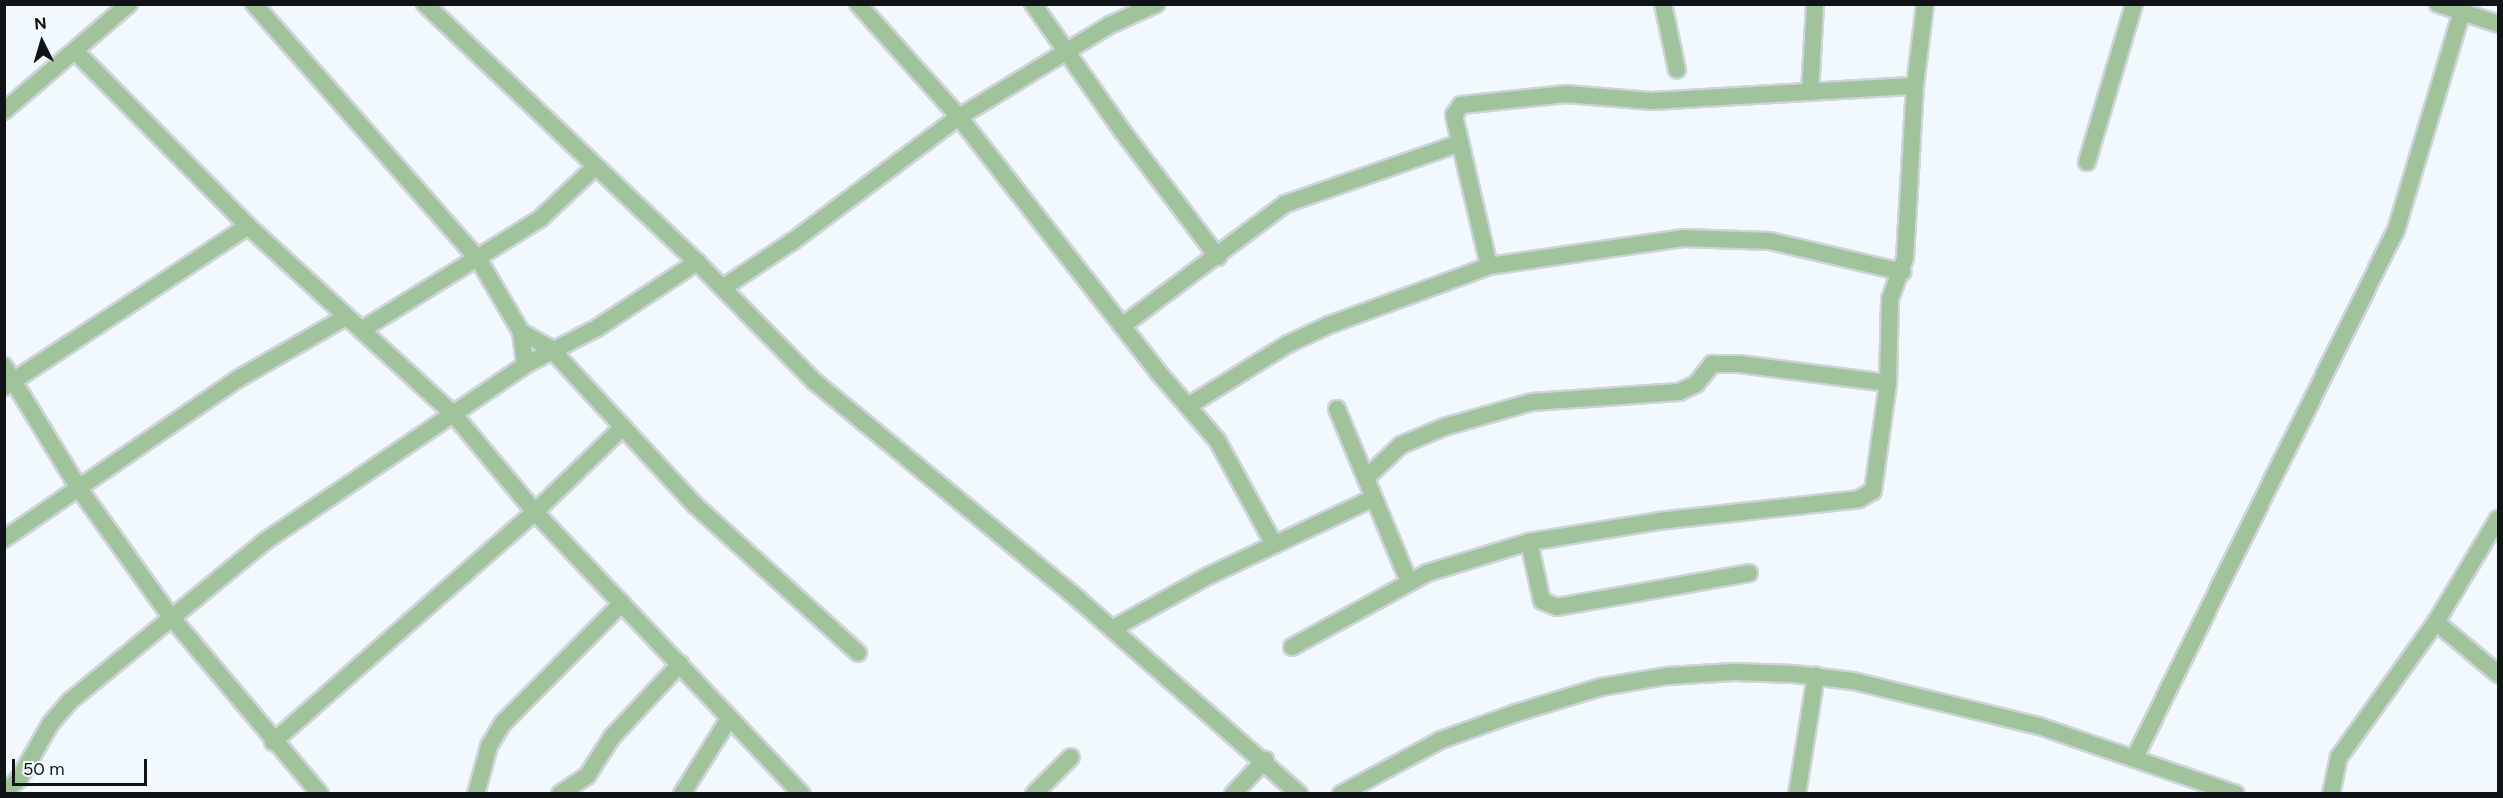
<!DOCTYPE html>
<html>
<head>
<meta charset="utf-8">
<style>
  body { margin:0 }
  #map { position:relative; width:2503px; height:798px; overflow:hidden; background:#f2f9fe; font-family:Figtree,sans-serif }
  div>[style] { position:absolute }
  .roads { filter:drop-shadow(2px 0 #ced4d9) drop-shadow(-2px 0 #ced4d9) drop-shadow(0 2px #ced4d9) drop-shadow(0 -2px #ced4d9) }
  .street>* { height:16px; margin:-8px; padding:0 8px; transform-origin:8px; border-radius:8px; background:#a0c39b }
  span { translate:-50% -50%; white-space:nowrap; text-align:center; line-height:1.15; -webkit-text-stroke:5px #f2f9fe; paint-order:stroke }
  .frame { position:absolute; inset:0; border:6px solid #101417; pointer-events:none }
  .north { position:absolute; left:12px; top:12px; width:60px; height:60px; -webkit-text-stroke:4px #f2f9fe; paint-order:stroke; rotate:355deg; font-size:16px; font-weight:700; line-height:24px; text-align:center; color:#101417 }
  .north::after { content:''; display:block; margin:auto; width:21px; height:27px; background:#101417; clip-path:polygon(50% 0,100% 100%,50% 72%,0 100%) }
  .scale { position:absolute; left:12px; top:759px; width:135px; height:27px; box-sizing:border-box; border:3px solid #101417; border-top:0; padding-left:8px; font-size:18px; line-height:21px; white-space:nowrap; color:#101417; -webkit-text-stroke:4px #f2f9fe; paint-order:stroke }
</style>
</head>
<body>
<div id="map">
  <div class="roads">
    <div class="street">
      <i style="left:254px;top:4px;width:341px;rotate:48.7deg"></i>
      <i style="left:479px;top:260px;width:83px;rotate:59.7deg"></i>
      <i style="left:521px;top:332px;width:33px;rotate:83deg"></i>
      <i style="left:425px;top:4px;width:375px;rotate:43.5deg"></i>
      <i style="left:697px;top:262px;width:168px;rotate:45.5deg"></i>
      <i style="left:815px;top:382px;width:341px;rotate:39.5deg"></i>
      <i style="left:1078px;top:599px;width:295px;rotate:41.4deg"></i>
      <i style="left:858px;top:4px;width:152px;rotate:48.2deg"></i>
      <i style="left:959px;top:117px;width:323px;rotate:52deg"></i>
      <i style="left:1158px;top:372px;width:90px;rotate:49.1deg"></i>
      <i style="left:1217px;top:440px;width:119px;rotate:61.3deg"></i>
      <i style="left:1033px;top:4px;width:156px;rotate:54.9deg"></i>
      <i style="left:1123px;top:132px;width:157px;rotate:52.8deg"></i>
      <i style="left:1663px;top:4px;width:67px;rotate:78deg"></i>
      <i style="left:2438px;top:4px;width:63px;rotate:18.4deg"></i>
      <i style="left:76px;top:52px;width:245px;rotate:45.3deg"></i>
      <i style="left:248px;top:226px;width:281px;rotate:42.5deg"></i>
      <i style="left:455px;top:416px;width:125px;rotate:50.2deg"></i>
      <i style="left:535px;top:512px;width:388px;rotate:46.6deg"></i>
      <i style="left:1810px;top:92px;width:88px;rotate:-86.7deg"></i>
      <i style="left:4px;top:111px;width:165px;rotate:-40.6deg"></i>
      <i style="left:2087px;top:162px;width:165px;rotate:-73.4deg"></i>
      <i style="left:1489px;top:266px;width:155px;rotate:-103.1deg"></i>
      <i style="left:1454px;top:115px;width:12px;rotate:-55deg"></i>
      <i style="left:1461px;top:105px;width:106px;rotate:-6deg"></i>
      <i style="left:1566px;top:94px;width:86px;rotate:4.7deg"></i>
      <i style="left:1652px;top:101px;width:263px;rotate:-3.3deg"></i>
      <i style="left:724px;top:287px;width:83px;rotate:-33.7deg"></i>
      <i style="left:793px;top:241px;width:207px;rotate:-36.8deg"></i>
      <i style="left:959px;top:117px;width:177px;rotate:-31.4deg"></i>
      <i style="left:1110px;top:25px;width:51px;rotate:-24.5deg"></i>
      <i style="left:1122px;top:326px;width:204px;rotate:-36.8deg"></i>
      <i style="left:1285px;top:204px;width:185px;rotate:-19.2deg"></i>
      <i style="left:363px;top:329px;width:210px;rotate:-31.9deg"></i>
      <i style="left:541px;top:218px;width:74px;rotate:-43.4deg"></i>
      <i style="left:521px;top:332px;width:33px;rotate:29deg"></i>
      <i style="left:550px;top:348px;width:214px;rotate:47.3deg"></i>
      <i style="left:695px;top:505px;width:220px;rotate:42.2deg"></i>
      <i style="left:4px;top:366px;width:145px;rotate:58.5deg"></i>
      <i style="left:80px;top:490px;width:156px;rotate:54.4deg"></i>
      <i style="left:171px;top:617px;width:231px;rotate:49.9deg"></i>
      <i style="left:4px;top:387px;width:292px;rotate:-33.4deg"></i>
      <i style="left:1188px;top:406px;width:118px;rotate:-31.8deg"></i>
      <i style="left:1288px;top:344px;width:45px;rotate:-24.9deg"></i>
      <i style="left:1329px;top:325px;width:171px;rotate:-20.2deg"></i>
      <i style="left:1489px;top:266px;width:196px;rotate:-8.2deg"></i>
      <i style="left:1683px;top:238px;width:87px;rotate:2deg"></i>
      <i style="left:1770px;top:241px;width:136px;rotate:13.2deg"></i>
      <i style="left:1337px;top:409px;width:187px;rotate:67.4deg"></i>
      <i style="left:1366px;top:478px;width:48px;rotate:-43.3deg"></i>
      <i style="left:1401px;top:445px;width:47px;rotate:-22.7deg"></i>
      <i style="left:1444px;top:427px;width:91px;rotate:-15.9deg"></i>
      <i style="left:1532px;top:402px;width:147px;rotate:-3.9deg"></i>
      <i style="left:1679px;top:392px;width:19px;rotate:-25deg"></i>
      <i style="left:1696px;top:384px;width:26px;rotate:-51deg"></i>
      <i style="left:1712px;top:364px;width:27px"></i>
      <i style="left:1739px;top:364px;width:150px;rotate:7.3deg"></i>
      <i style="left:4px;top:539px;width:281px;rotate:-34.4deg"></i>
      <i style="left:236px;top:380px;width:127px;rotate:-29.8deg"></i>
      <i style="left:1529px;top:542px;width:60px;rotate:77.6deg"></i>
      <i style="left:1542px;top:601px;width:16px;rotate:22deg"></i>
      <i style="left:1557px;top:607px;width:195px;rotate:-10deg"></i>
      <i style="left:2436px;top:622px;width:81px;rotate:40deg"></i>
      <i style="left:1112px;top:629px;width:110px;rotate:-28.9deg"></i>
      <i style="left:1208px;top:576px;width:183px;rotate:-25.2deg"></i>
      <i style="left:1292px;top:647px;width:154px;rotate:-28.7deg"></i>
      <i style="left:1427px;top:573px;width:107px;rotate:-16.9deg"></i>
      <i style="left:1529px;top:542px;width:131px;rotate:-9.2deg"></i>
      <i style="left:1658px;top:521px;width:202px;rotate:-6.2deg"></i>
      <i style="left:1859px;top:499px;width:16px;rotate:-30deg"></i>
      <i style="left:1873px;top:491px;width:109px;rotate:-82.1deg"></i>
      <i style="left:1888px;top:383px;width:84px;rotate:-88.6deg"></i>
      <i style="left:1890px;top:299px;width:44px;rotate:-69.9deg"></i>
      <i style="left:1905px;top:258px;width:172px;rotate:-86.7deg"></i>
      <i style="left:1915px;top:86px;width:83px;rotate:-83deg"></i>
      <i style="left:273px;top:742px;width:349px;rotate:-41.3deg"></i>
      <i style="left:535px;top:512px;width:122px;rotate:-44deg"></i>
      <i style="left:2135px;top:757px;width:588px;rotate:-63.65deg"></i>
      <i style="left:2396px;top:230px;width:228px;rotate:-73.2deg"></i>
      <i style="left:4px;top:793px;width:21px;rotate:-43deg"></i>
      <i style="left:19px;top:779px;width:64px;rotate:-60.3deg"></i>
      <i style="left:51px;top:723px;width:29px;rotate:-49deg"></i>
      <i style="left:70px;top:701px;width:254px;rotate:-39.3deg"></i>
      <i style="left:267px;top:540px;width:312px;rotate:-34.1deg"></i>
      <i style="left:525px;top:365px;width:81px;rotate:-27.2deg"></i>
      <i style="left:597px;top:328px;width:120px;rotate:-33.4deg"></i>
      <i style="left:476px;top:794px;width:50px;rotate:-74.8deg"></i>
      <i style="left:489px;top:746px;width:27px;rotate:-59deg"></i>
      <i style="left:503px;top:723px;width:169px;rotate:-45.2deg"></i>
      <i style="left:560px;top:794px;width:32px;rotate:-34deg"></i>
      <i style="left:587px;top:776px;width:46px;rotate:-57.3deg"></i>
      <i style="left:612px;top:737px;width:100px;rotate:-47deg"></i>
      <i style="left:682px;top:794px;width:89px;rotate:-57.9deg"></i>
      <i style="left:1034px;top:794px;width:52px;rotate:-45deg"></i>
      <i style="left:1233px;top:794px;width:47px;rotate:-46.7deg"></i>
      <i style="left:1341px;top:794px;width:114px;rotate:-28.4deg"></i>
      <i style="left:1441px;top:740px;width:80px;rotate:-19.8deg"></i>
      <i style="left:1516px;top:713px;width:89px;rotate:-17deg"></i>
      <i style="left:1601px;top:687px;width:67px;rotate:-9.5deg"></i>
      <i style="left:1667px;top:676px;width:67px;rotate:-3.4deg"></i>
      <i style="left:1734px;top:672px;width:60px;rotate:1.9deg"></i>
      <i style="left:1794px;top:674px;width:59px;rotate:6.8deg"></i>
      <i style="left:1853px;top:681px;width:191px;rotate:13.6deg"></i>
      <i style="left:2039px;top:726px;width:208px;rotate:19deg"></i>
      <i style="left:1797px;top:794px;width:120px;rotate:-80.9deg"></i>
      <i style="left:2331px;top:794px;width:38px;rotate:-78deg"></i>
      <i style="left:2339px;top:757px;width:166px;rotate:-54.3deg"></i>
      <i style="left:2436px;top:622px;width:120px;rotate:-59deg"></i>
    </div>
  </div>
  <div class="frame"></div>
  <div class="north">N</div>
  <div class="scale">50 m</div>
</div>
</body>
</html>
